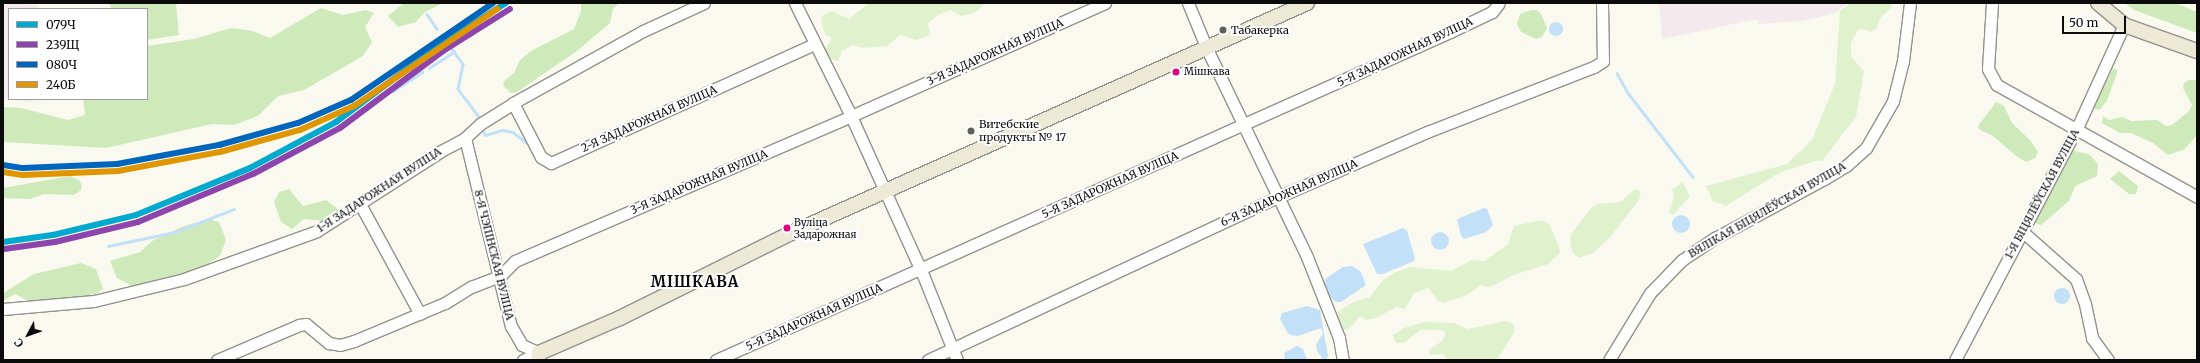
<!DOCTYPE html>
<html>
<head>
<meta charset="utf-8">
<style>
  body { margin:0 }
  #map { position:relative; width:2200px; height:363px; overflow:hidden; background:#faf9ef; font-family:Merriweather,serif }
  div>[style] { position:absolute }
  .industrial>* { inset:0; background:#f2eaed }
  .green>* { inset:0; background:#e0f2cd }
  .forest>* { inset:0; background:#cfeaba }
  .water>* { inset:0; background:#c2e0f7 }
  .round { border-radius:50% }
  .stream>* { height:2.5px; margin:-1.25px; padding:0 1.25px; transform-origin:1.25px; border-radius:1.25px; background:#c2e0f7 }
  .roads { filter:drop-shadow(1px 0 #93928e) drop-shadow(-1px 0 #93928e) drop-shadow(0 1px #93928e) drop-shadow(0 -1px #93928e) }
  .minor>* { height:11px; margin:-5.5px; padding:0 5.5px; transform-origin:5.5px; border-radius:5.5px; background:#fefefd }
  .major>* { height:14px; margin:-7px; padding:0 7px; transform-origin:7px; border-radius:7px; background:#ece9d6 }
  .rail>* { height:2.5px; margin:-1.25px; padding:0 1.25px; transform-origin:1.25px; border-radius:1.25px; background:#d8c4c1 }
  .rail-1>* { height:6px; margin:-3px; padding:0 3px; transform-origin:3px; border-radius:3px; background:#00a9ce }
  .rail-2>* { height:6px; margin:-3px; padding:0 3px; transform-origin:3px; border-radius:3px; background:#8e44ad }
  .rail-3>* { height:6px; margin:-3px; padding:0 3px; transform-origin:3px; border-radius:3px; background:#0065bd }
  .rail-4>* { height:6px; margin:-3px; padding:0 3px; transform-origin:3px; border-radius:3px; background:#df9601 }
  .dots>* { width:11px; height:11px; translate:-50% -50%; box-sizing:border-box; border:2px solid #fff; border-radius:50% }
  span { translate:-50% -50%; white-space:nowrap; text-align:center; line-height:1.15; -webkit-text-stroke:4px #fff; paint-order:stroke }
  .bus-label { font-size:10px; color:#0b0b0b }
  .left { translate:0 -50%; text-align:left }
  .poi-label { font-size:11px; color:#0b0b0b }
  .street-label { font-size:11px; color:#0b0b0b }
  .district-label { font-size:15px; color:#0b0b0b; font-weight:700; letter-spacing:1px }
  .frame { position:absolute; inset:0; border:4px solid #0b0b0b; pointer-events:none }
  .legend { position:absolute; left:8px; top:8px; width:140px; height:92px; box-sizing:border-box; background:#fff; border:1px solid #9d9d9d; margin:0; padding:5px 7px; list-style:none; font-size:12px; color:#0b0b0b }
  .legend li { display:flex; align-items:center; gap:8px; height:20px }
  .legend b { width:20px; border:1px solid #9d9d9d }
  .north { position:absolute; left:8px; top:315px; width:40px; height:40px; -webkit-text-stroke:3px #fff; paint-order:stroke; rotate:229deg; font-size:11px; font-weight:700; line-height:16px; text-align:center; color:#0b0b0b }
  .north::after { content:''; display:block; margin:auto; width:14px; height:18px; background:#0b0b0b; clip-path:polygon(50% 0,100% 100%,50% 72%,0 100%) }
  .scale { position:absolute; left:2062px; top:16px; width:64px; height:18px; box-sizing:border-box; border:2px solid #0b0b0b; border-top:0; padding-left:5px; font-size:12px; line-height:14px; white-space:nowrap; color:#0b0b0b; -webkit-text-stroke:3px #fff; paint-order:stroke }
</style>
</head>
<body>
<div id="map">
  <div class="industrial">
    <i style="clip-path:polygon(3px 3px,37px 5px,37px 9px,9px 9px,9px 99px,33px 99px,33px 102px,3px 99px)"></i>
    <i style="clip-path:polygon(1659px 3px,1847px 3px,1835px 13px,1803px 21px,1758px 24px,1757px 19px,1662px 39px)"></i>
  </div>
  <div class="green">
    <i style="clip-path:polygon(869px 3px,985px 3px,976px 12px,962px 16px,950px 10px,938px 15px,928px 23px,930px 35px,917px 40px,900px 35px,887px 46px,864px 48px,852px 45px,842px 51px,838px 61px,826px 58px,824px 51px,832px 38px,826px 35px,823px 29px,821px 19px,823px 15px,832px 11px,849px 19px)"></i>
    <i style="clip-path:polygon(1850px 3px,1890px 3px,1892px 7px,1880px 18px,1878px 27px,1871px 32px,1864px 29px,1858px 30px,1851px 43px,1851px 56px,1864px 72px,1856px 117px,1822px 161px,1815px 161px,1781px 172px,1726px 206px,1713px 201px,1706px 186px,1787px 164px,1812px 140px,1835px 84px,1840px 11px)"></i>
    <i style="clip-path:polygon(1683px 182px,1690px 196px,1673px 215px,1669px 213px,1674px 197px,1672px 190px)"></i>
    <i style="clip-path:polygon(1635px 189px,1641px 191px,1639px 200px,1611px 236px,1593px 253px,1579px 258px,1573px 253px,1570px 244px,1571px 234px,1591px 208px,1598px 204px,1620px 202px)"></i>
    <i style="clip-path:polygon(1542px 220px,1549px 224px,1559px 246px,1560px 253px,1548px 264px,1514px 275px,1490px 287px,1481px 285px,1467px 295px,1444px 303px,1438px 301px,1429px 288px,1414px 293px,1405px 309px,1396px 307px,1376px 318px,1366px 320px,1360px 316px,1349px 329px,1342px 330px,1338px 325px,1336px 317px,1339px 311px,1353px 302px,1370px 297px,1383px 280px,1396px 272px,1411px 267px,1451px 271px,1472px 260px,1485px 261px,1508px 244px,1514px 226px)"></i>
    <i style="clip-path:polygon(1506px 321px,1514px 324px,1514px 333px,1497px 360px,1448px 360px,1443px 354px,1430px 355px,1429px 350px,1442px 341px,1446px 334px,1442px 330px,1420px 330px,1404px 343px,1396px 343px,1394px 340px,1393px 335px,1404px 328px,1424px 322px,1454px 323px,1467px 329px)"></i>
  </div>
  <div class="forest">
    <i style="clip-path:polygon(109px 3px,176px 3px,179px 35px,147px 40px,147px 9px,112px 9px)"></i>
    <i style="clip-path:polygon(404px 3px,443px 3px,425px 12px,416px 22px,398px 27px,388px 16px)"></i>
    <i style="clip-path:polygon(619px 3px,613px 9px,610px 23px,577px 51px,517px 92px,510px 93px,504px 86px,503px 82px,514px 73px,520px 60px,531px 51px,574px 29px,581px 11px,581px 4px)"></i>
    <i style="clip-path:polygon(2125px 3px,2175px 3px,2197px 12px,2197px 33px,2134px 10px)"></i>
    <i style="clip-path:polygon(321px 8px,343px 15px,366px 10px,374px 13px,365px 27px,372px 42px,363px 56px,304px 90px,278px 96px,258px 116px,234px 125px,212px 124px,106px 148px,3px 142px,3px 107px,21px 108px,68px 120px,85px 115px,83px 99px,147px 99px,147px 46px,194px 39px,231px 28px,253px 31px,270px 38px)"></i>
    <i style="clip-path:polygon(1531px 10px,1537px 10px,1541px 14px,1547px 28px,1542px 37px,1536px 39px,1521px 32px,1517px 24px,1520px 14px)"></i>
    <i style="clip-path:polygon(2113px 69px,2118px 70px,2107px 101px,2099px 110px,2093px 108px)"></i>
    <i style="clip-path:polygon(2189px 80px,2197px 80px,2197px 135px,2185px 149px,2168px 155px,2153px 143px,2131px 133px,2120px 133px,2102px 123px,2103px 116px,2109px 120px,2122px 117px,2131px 121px,2157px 120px,2166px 126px,2172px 125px,2189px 111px,2192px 105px,2183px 88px,2184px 83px)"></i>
    <i style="clip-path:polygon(1996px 102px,2004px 106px,2012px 123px,2031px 141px,2038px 152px,2035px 158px,2026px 162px,2016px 156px,1993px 136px,1980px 130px,1978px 126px)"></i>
    <i style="clip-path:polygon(2072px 150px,2090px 155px,2098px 164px,2097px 176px,2075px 186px,2069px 201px,2041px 225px,2035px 223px,2036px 218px)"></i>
    <i style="clip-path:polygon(2119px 171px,2138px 186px,2136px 194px,2129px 194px,2110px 179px)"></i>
    <i style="clip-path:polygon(70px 176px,79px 180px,82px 185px,81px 190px,74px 195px,45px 194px,30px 199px,3px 198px,3px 188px)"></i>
    <i style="clip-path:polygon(289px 189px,303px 206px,326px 200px,339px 210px,338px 214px,325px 221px,304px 219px,292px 229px,281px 222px,274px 202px,279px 192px)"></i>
    <i style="clip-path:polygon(208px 219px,219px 222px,226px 240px,220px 256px,199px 269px,132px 286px,117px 278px,110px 261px,140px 252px,152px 241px,181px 227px)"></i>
    <i style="clip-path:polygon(81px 263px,96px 269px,103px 289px,96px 294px,32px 303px,15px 294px,3px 301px,3px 293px,34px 274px)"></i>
  </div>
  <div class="water">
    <i class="round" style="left:1549px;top:22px;width:14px;height:14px"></i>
    <i style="clip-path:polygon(1484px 208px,1487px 209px,1493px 225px,1486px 232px,1464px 239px,1461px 236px,1457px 219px)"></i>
    <i class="round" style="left:1672px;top:215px;width:18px;height:18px"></i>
    <i style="clip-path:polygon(1403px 228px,1407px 231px,1415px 258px,1414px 261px,1383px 274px,1377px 274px,1363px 244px)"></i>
    <i class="round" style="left:1431px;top:232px;width:18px;height:18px"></i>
    <i style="clip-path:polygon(1352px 266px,1361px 272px,1366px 285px,1341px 302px,1336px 302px,1331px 298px,1324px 285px,1325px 279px,1343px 267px)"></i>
    <i class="round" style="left:2054px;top:288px;width:16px;height:16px"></i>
    <i style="clip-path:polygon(1307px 306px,1320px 310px,1328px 356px,1326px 359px,1323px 359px,1317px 351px,1316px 345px,1323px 333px,1321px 328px,1298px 336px,1291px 335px,1287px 332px,1280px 319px,1282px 313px)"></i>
    <i style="clip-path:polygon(1297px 346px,1303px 349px,1307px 360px,1285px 360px,1284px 353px)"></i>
  </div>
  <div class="stream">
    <i style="left:427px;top:14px;width:18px;rotate:56deg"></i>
    <i style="left:448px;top:44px;width:25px;rotate:53deg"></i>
    <i style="left:463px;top:64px;width:25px;rotate:101deg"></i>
    <i style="left:458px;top:89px;width:34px;rotate:53deg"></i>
    <i style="left:429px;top:68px;width:30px;rotate:-33deg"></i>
    <i style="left:1617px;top:73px;width:23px;rotate:61deg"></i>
    <i style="left:1628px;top:93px;width:106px;rotate:52.3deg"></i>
    <i style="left:393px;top:91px;width:35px;rotate:-33deg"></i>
    <i style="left:483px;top:130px;width:5px;rotate:68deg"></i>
    <i style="left:485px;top:135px;width:18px;rotate:-16deg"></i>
    <i style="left:502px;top:130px;width:11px;rotate:10deg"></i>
    <i style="left:513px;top:132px;width:18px;rotate:38deg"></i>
    <i style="left:108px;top:246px;width:68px;rotate:-11.8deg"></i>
    <i style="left:175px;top:232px;width:63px;rotate:-21.3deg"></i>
  </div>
  <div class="roads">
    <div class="minor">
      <i style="left:795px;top:3px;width:126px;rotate:63.6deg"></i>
      <i style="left:851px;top:116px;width:169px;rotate:65.6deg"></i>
      <i style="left:921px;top:270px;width:97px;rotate:68.2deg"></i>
      <i style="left:1188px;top:3px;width:50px;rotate:67.6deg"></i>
      <i style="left:1207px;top:49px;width:231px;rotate:64.3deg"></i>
      <i style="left:1307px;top:257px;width:87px;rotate:68.4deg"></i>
      <i style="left:1339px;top:338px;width:22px;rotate:80deg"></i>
      <i style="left:1992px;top:3px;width:66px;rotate:93.5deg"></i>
      <i style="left:1988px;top:69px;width:18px;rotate:61deg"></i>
      <i style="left:1997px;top:85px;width:229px;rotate:29.2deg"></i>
      <i style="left:513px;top:103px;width:61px;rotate:62.6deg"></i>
      <i style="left:541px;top:157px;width:12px;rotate:31deg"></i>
      <i style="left:551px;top:163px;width:289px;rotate:-24.3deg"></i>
      <i style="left:465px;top:138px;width:194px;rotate:76.3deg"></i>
      <i style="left:511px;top:326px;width:22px;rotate:60deg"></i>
      <i style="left:522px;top:345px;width:19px;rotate:25deg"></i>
      <i style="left:360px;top:204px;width:125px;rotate:61.4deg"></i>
      <i style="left:2023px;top:232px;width:71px;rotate:41.6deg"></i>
      <i style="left:2076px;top:279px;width:27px;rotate:70deg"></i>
      <i style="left:2085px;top:304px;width:35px;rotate:78deg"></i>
      <i style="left:2092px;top:338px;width:27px;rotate:54deg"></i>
      <i style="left:3px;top:309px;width:91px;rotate:-5deg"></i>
      <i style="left:94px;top:301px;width:93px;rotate:-13.7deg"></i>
      <i style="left:184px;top:279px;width:141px;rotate:-19.8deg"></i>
      <i style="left:317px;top:231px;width:148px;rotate:-32.8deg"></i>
      <i style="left:441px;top:151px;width:27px;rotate:-28deg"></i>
      <i style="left:465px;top:138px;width:21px;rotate:-43deg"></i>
      <i style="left:480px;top:124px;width:39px;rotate:-32deg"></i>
      <i style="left:513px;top:103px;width:149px;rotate:-29deg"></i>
      <i style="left:643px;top:31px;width:67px;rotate:-24.7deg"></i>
      <i style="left:217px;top:360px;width:89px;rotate:-23.1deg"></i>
      <i style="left:299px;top:325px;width:7px;rotate:-8deg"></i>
      <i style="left:306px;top:324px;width:30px;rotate:40deg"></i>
      <i style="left:329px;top:343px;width:11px;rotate:10deg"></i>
      <i style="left:340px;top:345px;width:15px;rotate:-16deg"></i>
      <i style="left:354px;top:341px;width:99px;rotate:-22.7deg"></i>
      <i style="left:445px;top:303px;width:31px;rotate:-32deg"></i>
      <i style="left:471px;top:287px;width:31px;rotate:-21deg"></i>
      <i style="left:500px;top:276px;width:21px;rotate:-45deg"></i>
      <i style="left:515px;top:261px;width:366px;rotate:-23.3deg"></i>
      <i style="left:851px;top:116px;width:278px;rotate:-24deg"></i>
      <i style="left:523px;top:360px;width:17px;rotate:-24deg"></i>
      <i style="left:716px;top:360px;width:804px;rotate:-24.08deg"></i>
      <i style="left:1450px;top:32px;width:47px;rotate:-25.5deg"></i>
      <i style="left:1492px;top:12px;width:11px;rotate:-52deg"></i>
      <i style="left:928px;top:360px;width:386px;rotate:-25deg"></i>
      <i style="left:1278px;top:197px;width:163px;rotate:-23.6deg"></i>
      <i style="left:1427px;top:132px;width:179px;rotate:-21.3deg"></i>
      <i style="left:1594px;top:67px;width:11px;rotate:-34deg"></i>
      <i style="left:1603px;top:61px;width:58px;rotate:-91deg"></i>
      <i style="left:1609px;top:360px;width:79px;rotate:-58.5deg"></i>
      <i style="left:1650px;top:293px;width:46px;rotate:-45.9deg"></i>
      <i style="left:1682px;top:260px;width:40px;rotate:-34deg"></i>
      <i style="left:1715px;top:238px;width:124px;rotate:-28.4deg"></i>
      <i style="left:1824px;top:179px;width:26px;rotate:-31deg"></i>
      <i style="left:1846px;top:166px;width:27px;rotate:-42deg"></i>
      <i style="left:1866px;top:148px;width:54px;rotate:-60.1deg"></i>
      <i style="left:1893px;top:101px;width:41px;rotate:-76deg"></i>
      <i style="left:1903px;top:61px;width:58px;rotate:-83.1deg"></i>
      <i style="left:1955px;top:360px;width:262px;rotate:-62.3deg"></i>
      <i style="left:2077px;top:128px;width:113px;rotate:-65.5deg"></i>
    </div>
    <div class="major">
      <i style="left:2098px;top:3px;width:34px;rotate:40deg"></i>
      <i style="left:2124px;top:25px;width:77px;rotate:19.6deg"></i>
      <i style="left:538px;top:360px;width:7px;rotate:-82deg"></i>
      <i style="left:539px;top:353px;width:88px;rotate:-23.4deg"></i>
      <i style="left:620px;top:318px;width:189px;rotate:-26.4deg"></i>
      <i style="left:789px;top:234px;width:567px;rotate:-24.03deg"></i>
    </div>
  </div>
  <div class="rail">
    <i style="left:439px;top:45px;width:68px;rotate:-37.9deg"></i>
  </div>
  <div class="rail-1">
    <i style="left:3px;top:242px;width:50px;rotate:-8deg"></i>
    <i style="left:53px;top:235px;width:85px;rotate:-13.5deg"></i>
    <i style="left:136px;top:215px;width:123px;rotate:-22.4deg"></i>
    <i style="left:250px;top:168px;width:98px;rotate:-28.1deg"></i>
    <i style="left:336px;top:122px;width:129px;rotate:-36.8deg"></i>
    <i style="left:439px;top:45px;width:79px;rotate:-32.1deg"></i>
  </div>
  <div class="rail-2">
    <i style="left:4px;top:249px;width:51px;rotate:-7.8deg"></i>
    <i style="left:55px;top:242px;width:85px;rotate:-13.5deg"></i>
    <i style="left:138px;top:222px;width:125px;rotate:-22.7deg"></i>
    <i style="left:253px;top:174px;width:98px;rotate:-27.9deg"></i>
    <i style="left:340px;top:128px;width:129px;rotate:-36.8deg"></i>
    <i style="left:443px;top:51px;width:79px;rotate:-32.1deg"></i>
  </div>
  <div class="rail-3">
    <i style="left:3px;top:165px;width:20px;rotate:9deg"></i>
    <i style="left:23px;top:168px;width:94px;rotate:-2.4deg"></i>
    <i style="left:117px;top:164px;width:104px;rotate:-10.6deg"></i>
    <i style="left:219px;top:145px;width:82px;rotate:-15.6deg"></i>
    <i style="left:298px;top:123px;width:58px;rotate:-23.5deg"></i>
    <i style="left:351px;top:100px;width:172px;rotate:-34.3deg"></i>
  </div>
  <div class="rail-4">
    <i style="left:3px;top:172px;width:20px;rotate:9deg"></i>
    <i style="left:23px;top:175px;width:95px;rotate:-2.4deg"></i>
    <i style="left:118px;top:171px;width:104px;rotate:-10.6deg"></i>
    <i style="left:220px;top:152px;width:83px;rotate:-15.4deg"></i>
    <i style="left:300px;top:130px;width:59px;rotate:-24deg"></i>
    <i style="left:354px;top:106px;width:173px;rotate:-34.1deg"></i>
  </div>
  <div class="dots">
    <i style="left:1223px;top:30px;background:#5f5e5b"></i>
    <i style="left:1176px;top:72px;background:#e5007d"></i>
    <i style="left:971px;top:131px;background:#5f5e5b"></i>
    <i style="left:787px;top:228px;background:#e5007d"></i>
  </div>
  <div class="bus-label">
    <span class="left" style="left:1184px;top:72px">Мішкава</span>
    <span class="left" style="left:794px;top:228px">Вуліца<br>Задарожная</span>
  </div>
  <div class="poi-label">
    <span class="left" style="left:1231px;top:30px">Табакерка</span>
    <span class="left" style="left:979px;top:131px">Витебские<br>продукты № 17</span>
  </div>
  <div class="street-label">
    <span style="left:995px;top:52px;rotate:-24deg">3-Я ЗАДАРОЖНАЯ ВУЛІЦА</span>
    <span style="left:1405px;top:52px;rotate:-25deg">5-Я ЗАДАРОЖНАЯ ВУЛІЦА</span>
    <span style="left:649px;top:119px;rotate:-24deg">2-Я ЗАДАРОЖНАЯ ВУЛІЦА</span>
    <span style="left:699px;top:182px;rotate:-23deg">3-Я ЗАДАРОЖНАЯ ВУЛІЦА</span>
    <span style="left:1110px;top:185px;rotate:-24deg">5-Я ЗАДАРОЖНАЯ ВУЛІЦА</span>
    <span style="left:379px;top:190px;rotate:-33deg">1-Я ЗАДАРОЖНАЯ ВУЛІЦА</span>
    <span style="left:1289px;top:193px;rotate:-24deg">6-Я ЗАДАРОЖНАЯ ВУЛІЦА</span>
    <span style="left:2042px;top:194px;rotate:-62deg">1-Я БІЦЯЛЁЎСКАЯ ВУЛІЦА</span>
    <span style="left:1767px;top:210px;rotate:-30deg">ВЯЛІКАЯ БІЦЯЛЁЎСКАЯ ВУЛІЦА</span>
    <span style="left:494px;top:255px;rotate:76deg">8-Я ЧЭПІНСКАЯ ВУЛІЦА</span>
    <span style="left:814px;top:317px;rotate:-24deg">5-Я ЗАДАРОЖНАЯ ВУЛІЦА</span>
  </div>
  <div class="district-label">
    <span style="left:695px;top:282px">МІШКАВА</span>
  </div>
  <div class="frame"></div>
  <ul class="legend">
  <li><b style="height:5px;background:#00a9ce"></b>079Ч</li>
  <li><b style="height:5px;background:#8e44ad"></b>239Щ</li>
  <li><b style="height:5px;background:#0065bd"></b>080Ч</li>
  <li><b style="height:5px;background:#df9601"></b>240Б</li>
  </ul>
  <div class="north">С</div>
  <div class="scale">50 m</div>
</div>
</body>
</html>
